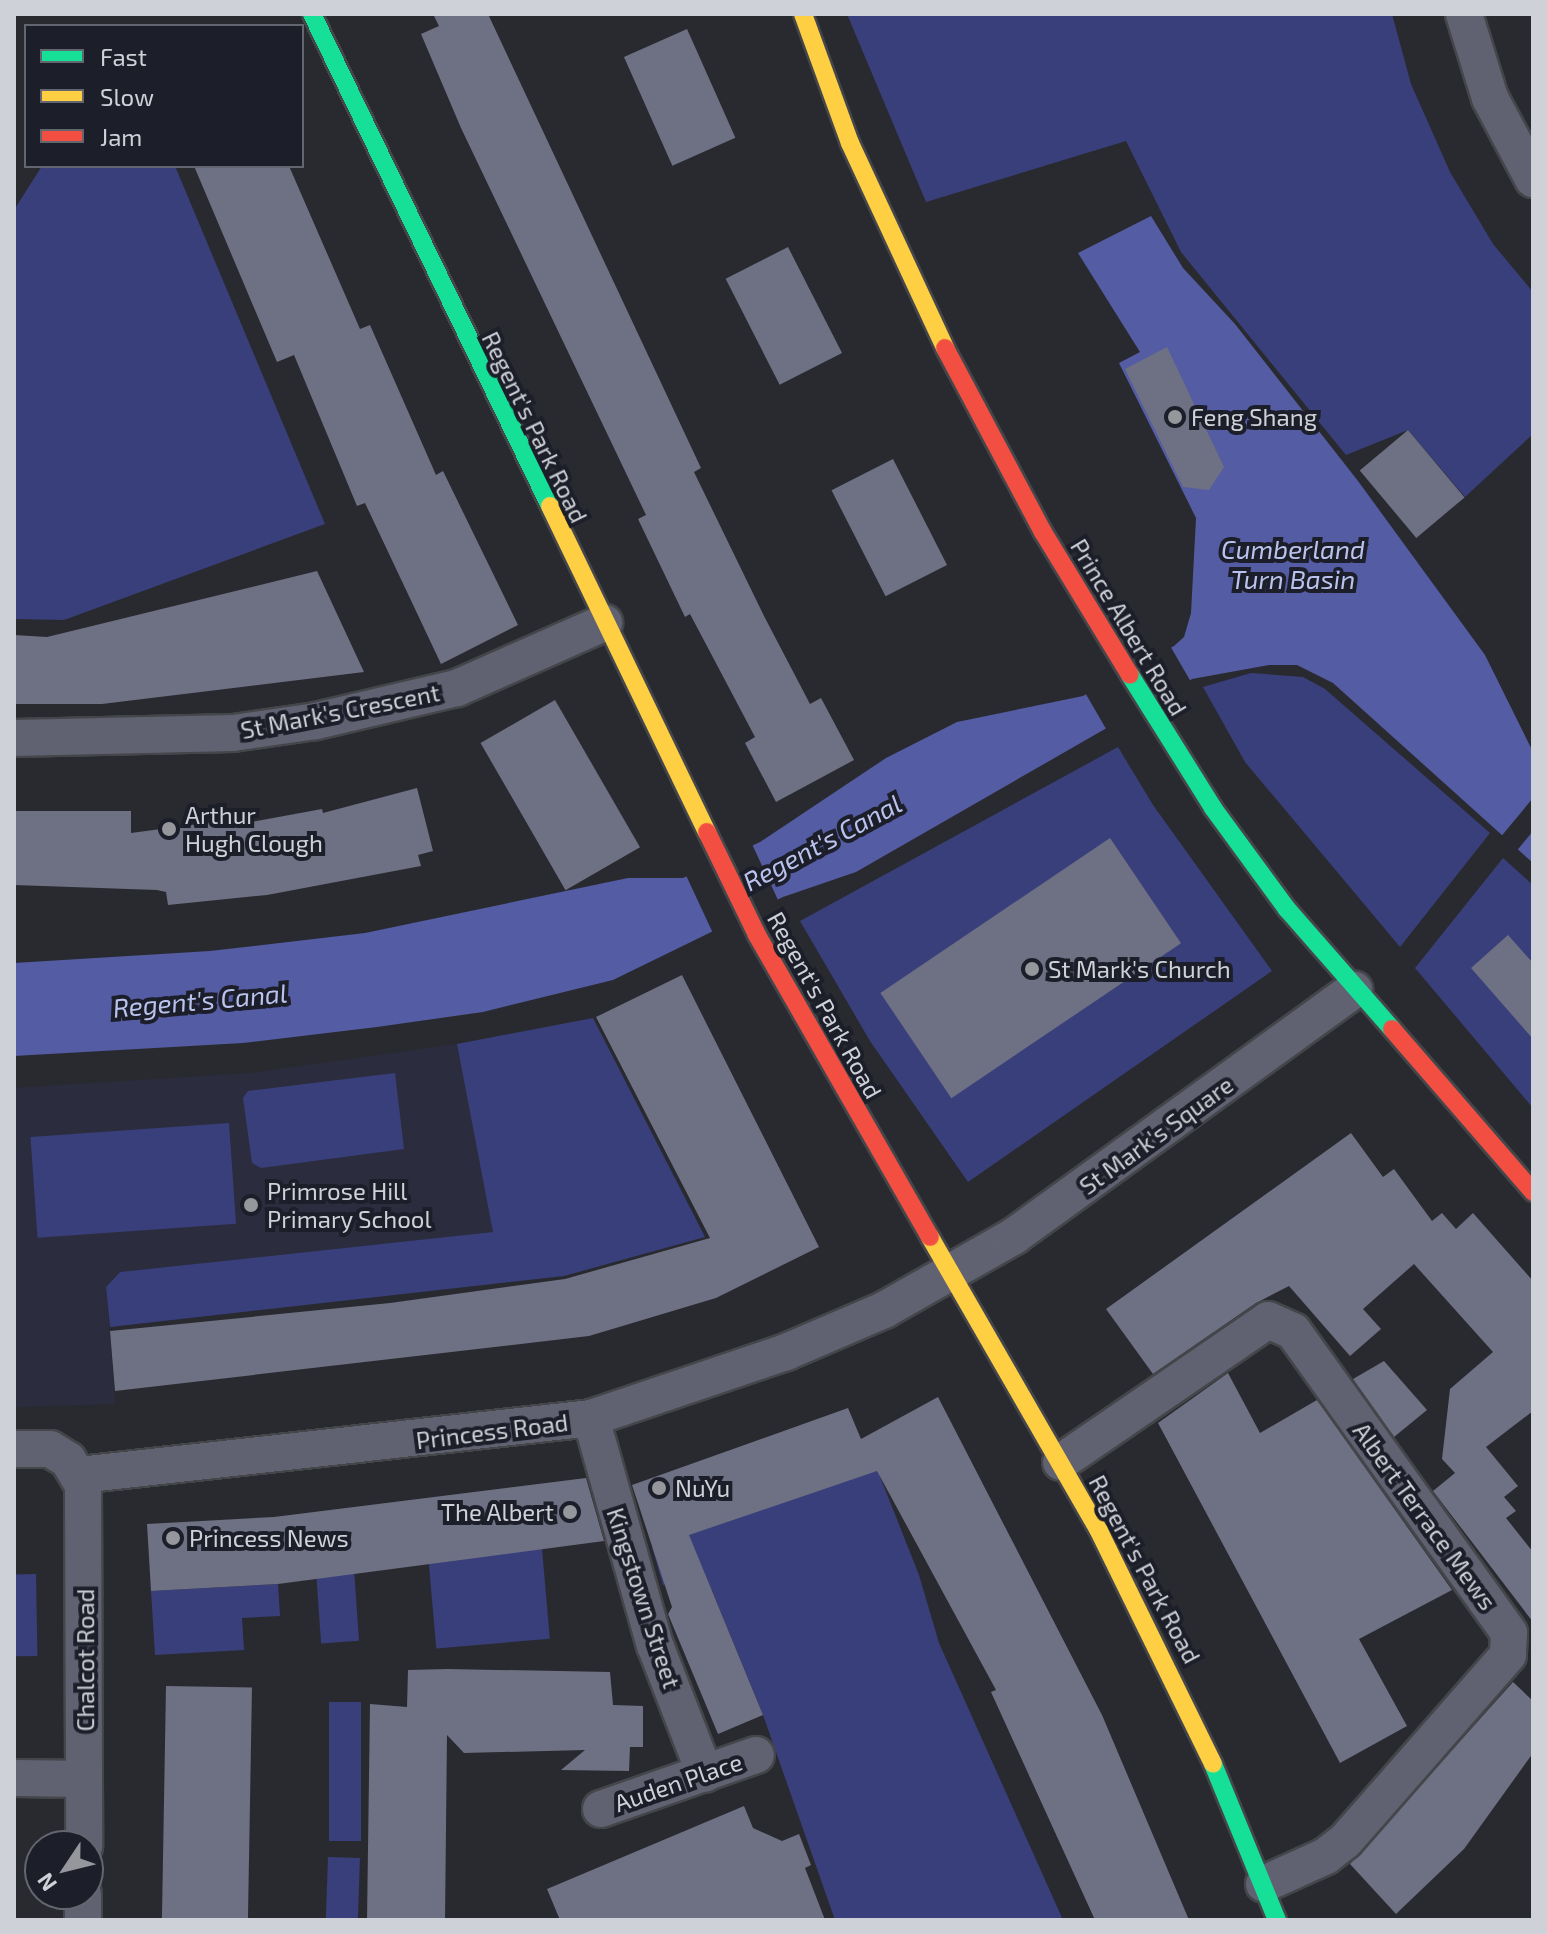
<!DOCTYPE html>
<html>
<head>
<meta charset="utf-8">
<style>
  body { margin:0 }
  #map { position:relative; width:1547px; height:1934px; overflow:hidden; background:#292a30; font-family:"Exo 2",sans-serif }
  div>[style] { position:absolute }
  .built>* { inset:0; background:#2b2d3e }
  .green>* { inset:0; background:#393f7a; transform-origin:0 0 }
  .water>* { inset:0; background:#545ca3 }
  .pier>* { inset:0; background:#292a30; transform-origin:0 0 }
  .building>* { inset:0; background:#6e7083; transform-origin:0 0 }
  .roads { filter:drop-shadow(2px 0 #44464a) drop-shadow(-2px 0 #44464a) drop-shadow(0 2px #44464a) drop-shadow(0 -2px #44464a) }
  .street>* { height:36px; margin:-18px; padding:0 18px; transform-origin:18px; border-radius:18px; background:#606272 }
  .fast>* { height:18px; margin:-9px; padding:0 9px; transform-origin:9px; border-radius:9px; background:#16e098 }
  .slow>* { height:18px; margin:-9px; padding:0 9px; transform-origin:9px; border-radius:9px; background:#ffcf43 }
  .jam>* { height:18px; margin:-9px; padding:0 9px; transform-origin:9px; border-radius:9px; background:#f24e42 }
  .dots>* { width:22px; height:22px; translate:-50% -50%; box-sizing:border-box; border:4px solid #1c1e29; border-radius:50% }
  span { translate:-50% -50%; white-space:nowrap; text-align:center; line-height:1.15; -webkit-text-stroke:8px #1c1e29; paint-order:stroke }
  .poi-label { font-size:24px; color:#cfd1d8 }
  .left { translate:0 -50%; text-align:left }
  .right { translate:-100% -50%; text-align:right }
  .street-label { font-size:24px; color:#cfd1d8 }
  .water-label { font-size:26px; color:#bac3ed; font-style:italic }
  .frame { position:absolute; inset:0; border:16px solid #cfd1d8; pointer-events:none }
  .legend { position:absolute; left:24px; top:24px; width:280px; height:144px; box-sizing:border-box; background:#1c1e29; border:2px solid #64666f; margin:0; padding:10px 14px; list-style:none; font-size:24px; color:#cfd1d8 }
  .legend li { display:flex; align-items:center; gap:16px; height:40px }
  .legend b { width:40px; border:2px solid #64666f }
  .north { position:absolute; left:24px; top:1830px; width:80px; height:80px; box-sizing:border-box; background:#1c1e29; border:2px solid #64666f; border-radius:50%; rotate:235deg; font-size:22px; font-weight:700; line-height:32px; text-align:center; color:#cfd1d8 }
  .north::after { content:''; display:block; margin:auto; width:28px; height:36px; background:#95979d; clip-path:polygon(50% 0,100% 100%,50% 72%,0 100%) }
</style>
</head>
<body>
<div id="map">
  <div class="built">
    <i style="clip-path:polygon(457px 1044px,494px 1232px,119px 1272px,106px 1287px,115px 1404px,14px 1407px,14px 1088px,251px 1073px)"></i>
  </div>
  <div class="green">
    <i style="clip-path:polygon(847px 14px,1392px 14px,1411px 84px,1450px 172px,1493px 244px,1533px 292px,1533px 434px,1465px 497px,1408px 430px,1346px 455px,1181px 252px,1126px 141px,926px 202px)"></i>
    <i style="clip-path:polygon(42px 166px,175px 166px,325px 524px,64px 620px,14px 619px,14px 210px)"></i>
    <i style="clip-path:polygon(1251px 673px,1303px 677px,1325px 689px,1490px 833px,1400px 947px,1245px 762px,1203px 687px)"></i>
    <i style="clip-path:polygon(1118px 747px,1153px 805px,1272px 971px,968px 1182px,870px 1041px,800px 921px)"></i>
    <i style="clip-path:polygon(1503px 858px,1533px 885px,1533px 1108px,1415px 968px)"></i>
    <i style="clip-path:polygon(593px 1018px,705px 1237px,564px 1276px,110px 1327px,106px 1287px,120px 1272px,493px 1232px,457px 1044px)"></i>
    <i style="clip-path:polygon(395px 1073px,404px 1149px,261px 1168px,252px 1163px,243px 1098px,248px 1091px)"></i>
    <i style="left:229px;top:1123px;width:101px;height:199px;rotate:86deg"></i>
    <i style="clip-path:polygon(877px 1469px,919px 1575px,939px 1643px,1063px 1920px,835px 1920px,763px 1715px,712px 1591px,698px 1575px,663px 1585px,652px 1547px)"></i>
    <i style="left:542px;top:1549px;width:90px;height:114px;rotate:85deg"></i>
    <i style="left:354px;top:1569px;width:72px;height:38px;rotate:86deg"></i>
    <i style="left:36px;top:1574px;width:82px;height:22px;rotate:89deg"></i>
    <i style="clip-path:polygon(278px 1584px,280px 1616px,242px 1618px,244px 1650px,155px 1655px,151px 1591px)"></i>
    <i style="left:329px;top:1702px;width:32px;height:139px"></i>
    <i style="left:328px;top:1857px;width:32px;height:63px;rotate:2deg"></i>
  </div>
  <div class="water">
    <i style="clip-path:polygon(1151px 216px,1183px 268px,1235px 324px,1358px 481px,1485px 655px,1533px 752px,1533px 863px,1333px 683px,1297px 665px,1269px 665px,1192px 679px,856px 872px,783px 897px,613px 980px,483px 1012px,377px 1027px,243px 1043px,14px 1056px,14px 963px,210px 951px,365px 933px,628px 878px,683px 878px,760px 842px,886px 758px,957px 722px,1083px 696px,1174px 646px,1184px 637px,1191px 613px,1196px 518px,1119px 363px,1140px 352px,1078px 253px)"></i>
  </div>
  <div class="pier">
    <i style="left:1169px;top:644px;width:46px;height:97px;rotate:60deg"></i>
    <i style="clip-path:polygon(1533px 798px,1533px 831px,1515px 853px,1499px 839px)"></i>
    <i style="left:751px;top:842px;width:68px;height:73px;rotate:65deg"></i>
  </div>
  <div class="building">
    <i style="clip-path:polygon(433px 14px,488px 14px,701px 468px,694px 472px,764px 616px,810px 704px,821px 698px,854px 760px,776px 802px,745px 743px,755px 737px,690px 614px,685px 617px,638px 519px,646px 515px,461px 128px,421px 34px,439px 26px)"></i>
    <i style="left:687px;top:29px;width:119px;height:69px;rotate:66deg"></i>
    <i style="clip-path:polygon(194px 166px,289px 166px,360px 329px,370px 325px,436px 475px,443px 471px,518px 625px,441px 664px,365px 503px,357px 506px,294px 355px,277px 362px)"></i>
    <i style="left:788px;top:247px;width:119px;height:70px;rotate:63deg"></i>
    <i style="clip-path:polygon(1167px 347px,1224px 467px,1209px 490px,1183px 487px,1125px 369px)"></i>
    <i style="left:1408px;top:430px;width:88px;height:63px;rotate:50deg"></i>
    <i style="left:893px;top:459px;width:119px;height:69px;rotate:63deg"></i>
    <i style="clip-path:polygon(317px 571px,364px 672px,102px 704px,14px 704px,14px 635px,47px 637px)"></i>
    <i style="left:555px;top:700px;width:170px;height:86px;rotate:60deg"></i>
    <i style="clip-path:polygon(417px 788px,433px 851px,418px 855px,421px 866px,267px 895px,168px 905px,166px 892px,157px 890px,14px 885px,14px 811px,131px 811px,131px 833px,228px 820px,229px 826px,322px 809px,323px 813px)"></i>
    <i style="left:1110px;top:838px;width:127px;height:277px;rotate:56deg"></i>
    <i style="clip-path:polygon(1508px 935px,1533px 963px,1533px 1039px,1471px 968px)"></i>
    <i style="clip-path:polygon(682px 975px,819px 1247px,716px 1298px,589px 1336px,115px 1391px,110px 1331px,390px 1303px,565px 1279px,710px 1238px,596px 1017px)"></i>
    <i style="clip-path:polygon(1351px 1133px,1383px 1177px,1394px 1169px,1432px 1221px,1442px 1213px,1456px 1229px,1473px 1213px,1533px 1281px,1533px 1411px,1486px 1447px,1518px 1486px,1504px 1497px,1516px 1511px,1506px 1518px,1533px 1552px,1533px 1622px,1433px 1491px,1455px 1473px,1442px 1459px,1450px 1389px,1493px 1352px,1414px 1264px,1363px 1309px,1381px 1329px,1350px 1356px,1289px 1286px,1256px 1303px,1153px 1374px,1106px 1309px)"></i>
    <i style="clip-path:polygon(1384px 1361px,1427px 1410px,1394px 1437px,1353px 1379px)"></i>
    <i style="clip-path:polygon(1228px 1373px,1260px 1433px,1317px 1400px,1452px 1590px,1359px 1639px,1407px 1726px,1340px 1763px,1158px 1423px)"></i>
    <i style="clip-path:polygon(938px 1397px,1102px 1715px,1189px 1920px,1095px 1920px,991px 1692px,996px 1690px,877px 1471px,689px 1535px,763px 1715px,718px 1734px,668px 1614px,672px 1607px,632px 1485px,848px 1408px,861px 1439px)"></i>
    <i style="clip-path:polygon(586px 1478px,604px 1541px,278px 1584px,151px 1591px,147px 1524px,274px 1517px)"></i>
    <i style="clip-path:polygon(447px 1669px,610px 1672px,613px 1705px,643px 1706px,643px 1747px,630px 1747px,629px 1771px,561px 1770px,585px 1750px,464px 1753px,447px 1735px,445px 1920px,367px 1920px,370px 1704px,407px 1707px,408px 1670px)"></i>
    <i style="clip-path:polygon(1513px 1682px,1533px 1701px,1533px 1753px,1464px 1849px,1396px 1914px,1350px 1864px)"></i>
    <i style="left:166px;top:1686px;width:86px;height:234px;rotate:1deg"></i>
    <i style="clip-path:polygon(744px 1806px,753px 1828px,782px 1841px,799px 1834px,811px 1865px,805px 1868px,825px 1920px,560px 1920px,547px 1889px)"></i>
  </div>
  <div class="roads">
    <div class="street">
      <i style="left:1464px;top:14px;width:88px;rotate:72.8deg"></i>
      <i style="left:1490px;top:98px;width:92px;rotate:62deg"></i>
      <i style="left:14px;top:738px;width:219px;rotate:-1.3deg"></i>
      <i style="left:233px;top:733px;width:84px;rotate:-8.2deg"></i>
      <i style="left:316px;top:721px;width:145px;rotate:-13.2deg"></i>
      <i style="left:457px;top:688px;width:161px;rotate:-23.9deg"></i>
      <i style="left:591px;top:1418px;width:236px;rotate:74.3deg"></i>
      <i style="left:655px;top:1645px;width:138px;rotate:68.8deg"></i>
      <i style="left:14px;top:1449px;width:36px"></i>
      <i style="left:50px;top:1449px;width:21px;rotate:31deg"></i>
      <i style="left:68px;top:1460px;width:29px;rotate:59deg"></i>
      <i style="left:83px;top:1485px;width:361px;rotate:89.8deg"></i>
      <i style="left:1061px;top:1462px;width:251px;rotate:-34.4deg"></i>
      <i style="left:1268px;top:1320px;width:27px;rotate:24deg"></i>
      <i style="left:1293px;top:1331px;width:371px;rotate:54.4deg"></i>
      <i style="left:1509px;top:1633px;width:22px;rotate:93deg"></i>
      <i style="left:1508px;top:1655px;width:247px;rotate:131.2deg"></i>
      <i style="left:1345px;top:1841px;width:24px;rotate:142deg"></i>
      <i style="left:1326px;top:1856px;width:68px;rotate:155.7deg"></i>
      <i style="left:80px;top:1475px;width:514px;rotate:-6.36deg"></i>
      <i style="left:591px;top:1418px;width:206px;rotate:-18.7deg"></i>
      <i style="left:786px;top:1352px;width:107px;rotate:-23.2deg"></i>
      <i style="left:884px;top:1310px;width:150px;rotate:-29.6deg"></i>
      <i style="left:1014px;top:1236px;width:420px;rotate:-35.9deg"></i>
      <i style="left:14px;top:1778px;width:70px;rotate:0.8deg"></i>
      <i style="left:601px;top:1809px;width:164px;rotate:-19.2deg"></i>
      <i style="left:83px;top:1920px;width:26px;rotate:-90deg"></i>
    </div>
    <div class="fast">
      <i style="left:312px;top:14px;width:547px;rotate:64.19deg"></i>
      <i style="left:1130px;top:675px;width:157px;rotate:58deg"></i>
      <i style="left:1213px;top:808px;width:125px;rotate:53.8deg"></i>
      <i style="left:1287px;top:909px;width:159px;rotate:48.8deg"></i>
      <i style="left:1213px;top:1764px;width:169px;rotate:67.7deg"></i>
    </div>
    <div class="slow">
      <i style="left:803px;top:14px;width:137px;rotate:70deg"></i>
      <i style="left:850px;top:143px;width:226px;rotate:65.1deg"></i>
      <i style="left:550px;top:506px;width:362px;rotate:64.3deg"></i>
      <i style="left:930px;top:1237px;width:339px;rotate:60.1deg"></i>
      <i style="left:1099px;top:1531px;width:259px;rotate:63.9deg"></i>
    </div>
    <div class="jam">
      <i style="left:945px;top:348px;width:208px;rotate:62deg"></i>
      <i style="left:1043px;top:532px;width:167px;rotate:58.7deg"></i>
      <i style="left:707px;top:832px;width:114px;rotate:64.1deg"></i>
      <i style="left:757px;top:935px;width:348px;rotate:60.2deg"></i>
      <i style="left:1392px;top:1029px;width:216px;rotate:49.1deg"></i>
    </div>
  </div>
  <div class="dots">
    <i style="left:1175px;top:417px;background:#95979d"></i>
    <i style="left:169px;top:829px;background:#95979d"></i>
    <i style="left:1032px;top:969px;background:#95979d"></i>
    <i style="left:251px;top:1205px;background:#95979d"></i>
    <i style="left:659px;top:1488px;background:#95979d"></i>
    <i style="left:570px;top:1512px;background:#95979d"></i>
    <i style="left:173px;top:1538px;background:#95979d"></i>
  </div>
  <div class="poi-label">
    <span class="left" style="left:1191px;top:417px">Feng Shang</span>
    <span class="left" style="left:185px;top:829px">Arthur<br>Hugh Clough</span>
    <span class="left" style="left:1048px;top:969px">St Mark's Church</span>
    <span class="left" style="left:267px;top:1205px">Primrose Hill<br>Primary School</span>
    <span class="left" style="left:675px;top:1488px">NuYu</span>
    <span class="right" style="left:554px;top:1512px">The Albert</span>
    <span class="left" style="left:189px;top:1538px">Princess News</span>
  </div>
  <div class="street-label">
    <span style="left:535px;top:427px;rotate:64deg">Regent's Park Road</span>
    <span style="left:1129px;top:627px;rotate:59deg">Prince Albert Road</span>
    <span style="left:340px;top:711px;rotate:-11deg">St Mark's Crescent</span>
    <span style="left:825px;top:1005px;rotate:61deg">Regent's Park Road</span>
    <span style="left:1156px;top:1135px;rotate:-36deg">St Mark's Square</span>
    <span style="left:492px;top:1431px;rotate:-7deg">Princess Road</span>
    <span style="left:1425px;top:1516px;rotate:54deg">Albert Terrace Mews</span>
    <span style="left:1145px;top:1569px;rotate:62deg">Regent's Park Road</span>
    <span style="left:644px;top:1598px;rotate:72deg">Kingstown Street</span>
    <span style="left:85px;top:1660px;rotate:-90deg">Chalcot Road</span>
    <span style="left:678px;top:1782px;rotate:-19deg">Auden Place</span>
  </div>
  <div class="water-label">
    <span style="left:1293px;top:564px">Cumberland<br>Turn Basin</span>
    <span style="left:822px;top:842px;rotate:-28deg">Regent's Canal</span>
    <span style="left:200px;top:1000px;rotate:-5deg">Regent's Canal</span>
  </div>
  <div class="frame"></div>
  <ul class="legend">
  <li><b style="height:10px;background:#16e098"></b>Fast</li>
  <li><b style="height:10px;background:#ffcf43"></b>Slow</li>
  <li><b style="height:10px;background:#f24e42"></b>Jam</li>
  </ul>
  <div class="north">N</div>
</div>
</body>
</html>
